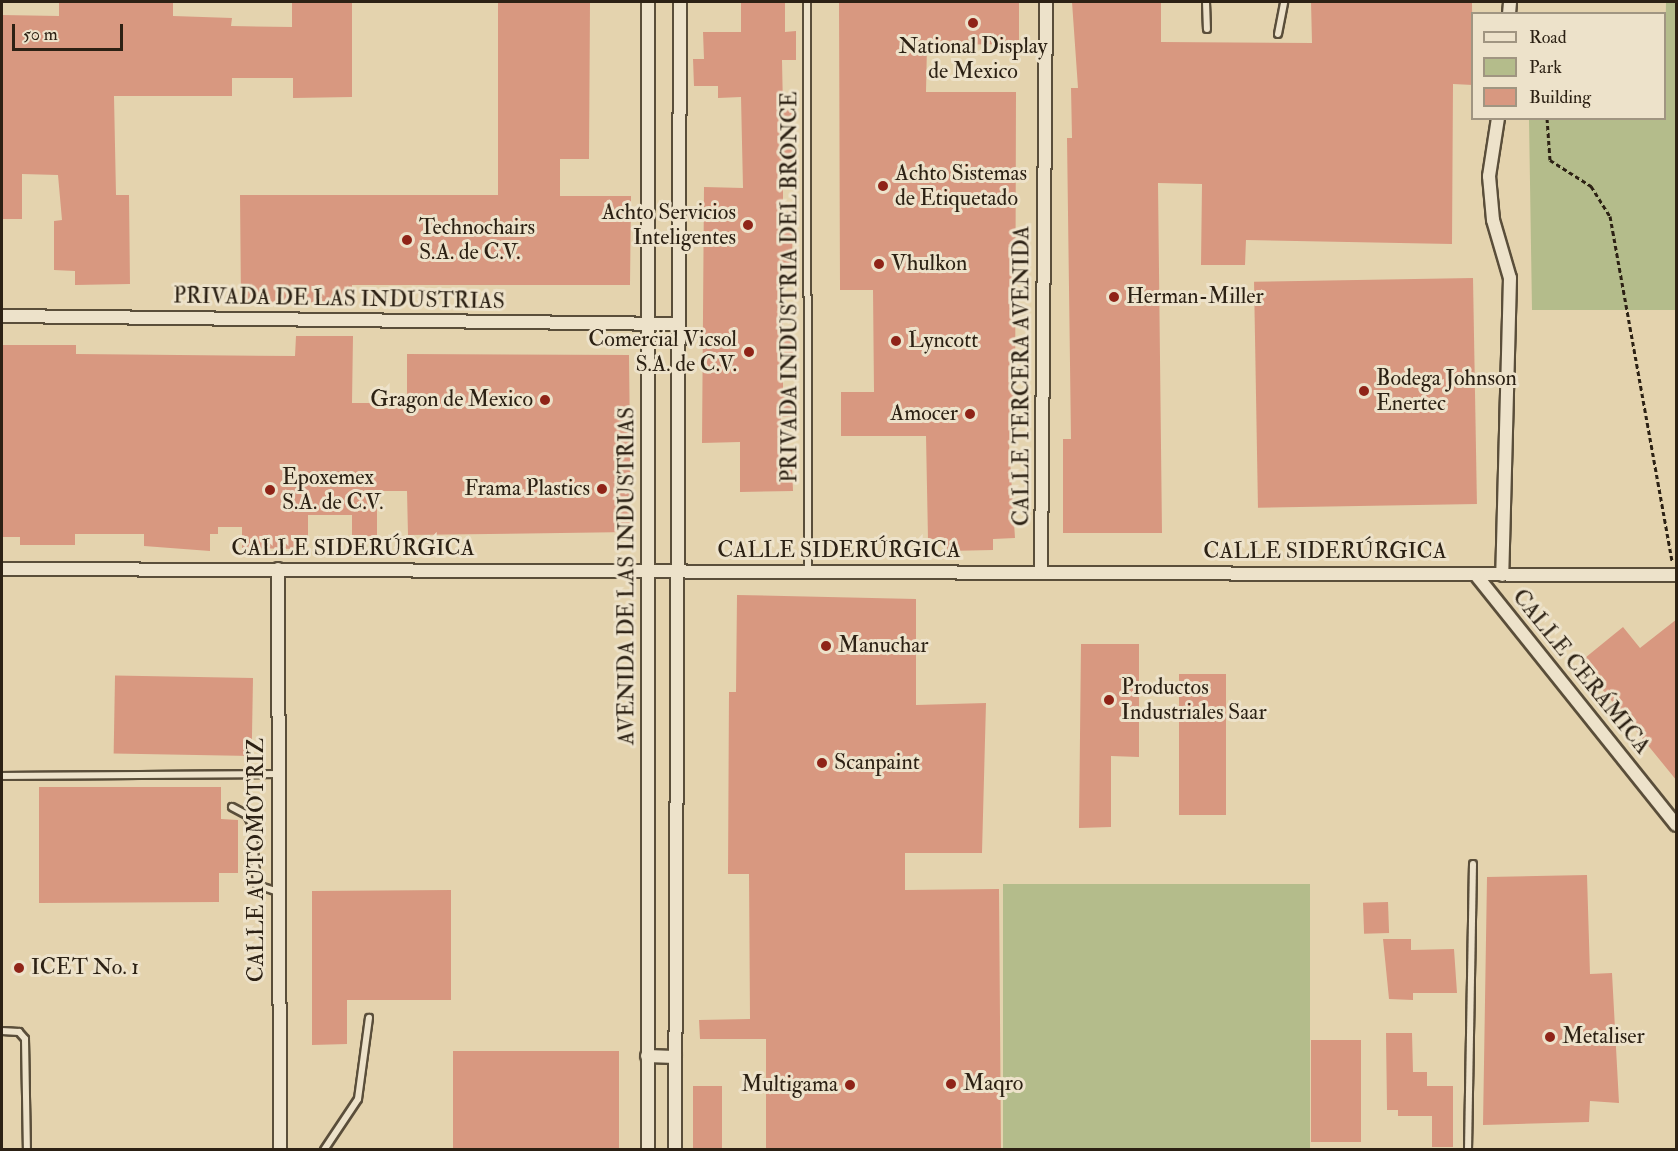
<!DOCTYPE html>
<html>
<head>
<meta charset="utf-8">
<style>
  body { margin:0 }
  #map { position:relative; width:1678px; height:1151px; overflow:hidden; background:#e4d3ae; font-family:"IM FELL Double Pica",serif }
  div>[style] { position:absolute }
  .green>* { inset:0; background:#b4bc8b; transform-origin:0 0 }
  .building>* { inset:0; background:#d89880; transform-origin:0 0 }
  .path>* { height:3px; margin-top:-1.5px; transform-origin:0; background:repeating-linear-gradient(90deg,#2c2114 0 4.5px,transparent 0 7.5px) }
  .roads { filter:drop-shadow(2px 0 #5a4e3a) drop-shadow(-2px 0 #5a4e3a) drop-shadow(0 2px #5a4e3a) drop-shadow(0 -2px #5a4e3a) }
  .service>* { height:6px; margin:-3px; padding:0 3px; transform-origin:3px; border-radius:3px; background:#ede2ca }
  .minor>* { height:12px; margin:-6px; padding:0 6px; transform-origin:6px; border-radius:6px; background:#ede2ca }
  .dots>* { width:16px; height:16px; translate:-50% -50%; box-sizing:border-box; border:3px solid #ede2ca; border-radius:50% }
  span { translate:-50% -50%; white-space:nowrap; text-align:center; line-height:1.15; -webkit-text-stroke:6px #ede2ca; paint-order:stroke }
  .poi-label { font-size:22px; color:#2c2114 }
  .left { translate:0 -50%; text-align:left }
  .right { translate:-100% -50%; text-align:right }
  .street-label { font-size:22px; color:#2c2114 }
  .frame { position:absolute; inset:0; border:3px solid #2c2114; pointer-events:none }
  .legend { position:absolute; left:1471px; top:12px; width:195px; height:108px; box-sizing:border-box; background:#ede2ca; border:2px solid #a09581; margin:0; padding:8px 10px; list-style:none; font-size:18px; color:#2c2114 }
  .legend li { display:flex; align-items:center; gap:12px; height:30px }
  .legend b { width:30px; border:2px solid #a09581 }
  .scale { position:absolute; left:12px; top:24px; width:111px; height:27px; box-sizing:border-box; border:3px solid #2c2114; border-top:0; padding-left:8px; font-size:18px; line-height:21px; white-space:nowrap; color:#2c2114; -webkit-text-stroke:4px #ede2ca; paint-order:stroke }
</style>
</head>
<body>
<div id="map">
  <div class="green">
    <i style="clip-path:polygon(1666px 2px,1676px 2px,1676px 310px,1532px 310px,1529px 119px,1664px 118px)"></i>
    <i style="left:1003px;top:884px;width:307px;height:265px"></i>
  </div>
  <div class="building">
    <i style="clip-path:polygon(115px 2px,173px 2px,173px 16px,232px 18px,231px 26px,292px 27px,292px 2px,352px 2px,352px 97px,293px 98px,293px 78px,232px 78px,232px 96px,114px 96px,116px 195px,129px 195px,130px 284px,75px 285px,75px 271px,54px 270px,54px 221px,62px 220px,58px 175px,22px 174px,22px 219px,2px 219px,2px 15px,59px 16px,59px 3px)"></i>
    <i style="clip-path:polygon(498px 2px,590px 2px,589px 159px,560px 159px,560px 196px,631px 196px,630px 285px,352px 285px,352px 302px,241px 303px,240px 195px,498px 195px)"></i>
    <i style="clip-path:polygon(741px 2px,785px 2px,785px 32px,796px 31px,796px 60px,782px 60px,783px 109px,793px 109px,794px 163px,783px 163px,783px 212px,793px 212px,792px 263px,783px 264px,783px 338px,794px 339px,794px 366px,783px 366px,783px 390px,793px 390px,793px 417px,781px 417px,782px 466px,792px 466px,793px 491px,740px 492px,740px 442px,702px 443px,704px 187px,743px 188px,741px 97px,718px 98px,718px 86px,694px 86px,693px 59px,704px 59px,703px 32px,741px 32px)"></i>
    <i style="clip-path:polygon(839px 2px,1019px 2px,1019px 44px,927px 45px,926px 92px,1016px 92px,1015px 444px,1009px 443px,1015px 538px,993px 539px,993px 550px,947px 551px,947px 539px,928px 539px,926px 436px,841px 436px,841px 392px,874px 392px,873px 290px,840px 290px)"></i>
    <i style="clip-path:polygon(1072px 2px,1161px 2px,1161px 42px,1312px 43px,1311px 2px,1472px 2px,1473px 85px,1453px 84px,1452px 244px,1246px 240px,1245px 265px,1201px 265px,1202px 184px,1158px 183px,1162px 533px,1063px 533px,1063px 439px,1071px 439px,1067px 138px,1072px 138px,1071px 88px,1078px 88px)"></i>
    <i style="left:1473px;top:278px;width:226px;height:219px;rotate:89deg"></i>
    <i style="clip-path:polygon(296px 336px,353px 336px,352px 403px,407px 403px,407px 354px,629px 355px,631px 532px,408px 535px,407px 491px,377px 491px,377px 540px,352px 540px,352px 515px,308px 515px,308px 539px,298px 539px,299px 549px,242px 548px,242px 527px,218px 527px,218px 534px,210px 534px,210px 551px,144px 546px,144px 534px,75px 534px,75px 545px,20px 545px,20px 537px,2px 537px,2px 345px,76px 345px,76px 354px,295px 356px)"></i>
    <i style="clip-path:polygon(737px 595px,916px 599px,916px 705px,986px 703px,982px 853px,905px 853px,905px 890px,999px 889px,1001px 1149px,766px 1149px,766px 1039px,700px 1039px,699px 1020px,750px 1019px,749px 874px,728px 874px,729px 692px,736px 692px)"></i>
    <i style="clip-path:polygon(1677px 619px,1677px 781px,1580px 662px,1623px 627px,1640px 648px)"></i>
    <i style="clip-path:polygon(1081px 644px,1139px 644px,1139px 757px,1111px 756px,1111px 827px,1079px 828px)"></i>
    <i style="left:1226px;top:674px;width:141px;height:47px;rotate:90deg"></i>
    <i style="left:253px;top:678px;width:78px;height:138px;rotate:91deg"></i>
    <i style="clip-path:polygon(39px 787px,221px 787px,221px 819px,238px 820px,238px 873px,219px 873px,219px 902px,39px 903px)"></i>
    <i style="clip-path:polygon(1587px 875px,1590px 974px,1612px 973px,1619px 1103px,1590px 1101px,1589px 1122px,1483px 1125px,1487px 877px)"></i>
    <i style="clip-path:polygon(451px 890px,451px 1000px,347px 1000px,347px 1044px,312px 1045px,312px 891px)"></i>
    <i style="left:1388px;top:902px;width:31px;height:25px;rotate:88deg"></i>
    <i style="clip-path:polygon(1383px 939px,1411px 939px,1411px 950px,1454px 949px,1457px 993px,1413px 993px,1413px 1000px,1389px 999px)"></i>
    <i style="clip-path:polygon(1386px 1033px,1412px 1033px,1413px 1072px,1427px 1072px,1427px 1086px,1453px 1086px,1453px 1147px,1432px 1147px,1432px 1116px,1398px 1116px,1398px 1110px,1387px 1110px)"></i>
    <i style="left:1311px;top:1040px;width:50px;height:102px"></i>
    <i style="left:453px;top:1051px;width:166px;height:98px"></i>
    <i style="left:722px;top:1086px;width:63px;height:29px;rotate:90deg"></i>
  </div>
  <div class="path">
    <i style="left:1547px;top:118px;width:42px;rotate:85.9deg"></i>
    <i style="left:1550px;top:160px;width:49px;rotate:32.4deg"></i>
    <i style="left:1591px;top:186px;width:36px;rotate:58deg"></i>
    <i style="left:1610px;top:216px;width:352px;rotate:79.8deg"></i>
  </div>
  <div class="roads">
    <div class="service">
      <i style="left:807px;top:2px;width:570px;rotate:89.9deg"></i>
      <i style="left:1206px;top:2px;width:27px;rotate:88deg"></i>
      <i style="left:1278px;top:34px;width:33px;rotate:-79deg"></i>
      <i style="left:2px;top:776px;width:276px;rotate:-0.4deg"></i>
      <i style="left:232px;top:807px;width:17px;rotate:28deg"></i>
      <i style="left:247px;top:815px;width:11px;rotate:63deg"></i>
      <i style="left:252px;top:825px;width:60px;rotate:85.2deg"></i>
      <i style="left:257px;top:885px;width:22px;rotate:18deg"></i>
      <i style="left:2px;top:1031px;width:17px;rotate:3deg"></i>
      <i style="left:19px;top:1032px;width:9px;rotate:49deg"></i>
      <i style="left:25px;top:1039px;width:111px;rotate:89deg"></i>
      <i style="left:324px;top:1150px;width:61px;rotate:-56.3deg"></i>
      <i style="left:358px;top:1099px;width:82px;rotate:-82.3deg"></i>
      <i style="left:1468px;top:1150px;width:286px;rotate:-89deg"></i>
    </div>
    <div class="minor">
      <i style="left:1509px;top:14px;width:12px;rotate:-85deg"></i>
      <i style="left:1498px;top:118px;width:59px;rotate:98.8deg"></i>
      <i style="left:1489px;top:176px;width:44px;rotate:84.8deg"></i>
      <i style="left:1493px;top:220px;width:60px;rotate:73.7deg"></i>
      <i style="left:1510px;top:278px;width:297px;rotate:91.5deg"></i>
      <i style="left:2px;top:316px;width:675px;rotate:0.68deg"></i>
      <i style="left:2px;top:569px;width:1674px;rotate:0.21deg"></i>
      <i style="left:278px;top:569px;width:581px;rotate:89.8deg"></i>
      <i style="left:1041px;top:571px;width:569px;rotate:-89.5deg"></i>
      <i style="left:1476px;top:575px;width:320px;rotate:51.3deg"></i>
      <i style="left:647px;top:1056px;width:28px;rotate:2deg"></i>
      <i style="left:648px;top:1150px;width:1148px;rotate:-90deg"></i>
      <i style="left:675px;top:1150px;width:1148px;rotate:-89.75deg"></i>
    </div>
  </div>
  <div class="dots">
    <i style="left:973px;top:23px;background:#8f2418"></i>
    <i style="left:883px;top:186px;background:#8f2418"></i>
    <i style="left:748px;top:225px;background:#8f2418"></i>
    <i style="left:407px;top:240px;background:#8f2418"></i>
    <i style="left:879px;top:264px;background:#8f2418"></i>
    <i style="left:1114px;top:297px;background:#8f2418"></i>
    <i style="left:896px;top:341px;background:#8f2418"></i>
    <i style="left:749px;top:352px;background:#8f2418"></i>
    <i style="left:1364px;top:391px;background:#8f2418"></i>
    <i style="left:545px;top:400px;background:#8f2418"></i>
    <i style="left:970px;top:414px;background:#8f2418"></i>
    <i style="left:602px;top:489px;background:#8f2418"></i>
    <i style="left:270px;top:490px;background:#8f2418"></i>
    <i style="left:826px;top:646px;background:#8f2418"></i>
    <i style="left:1109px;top:700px;background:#8f2418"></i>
    <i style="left:822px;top:763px;background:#8f2418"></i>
    <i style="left:19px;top:968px;background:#8f2418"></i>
    <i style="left:1550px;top:1037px;background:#8f2418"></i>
    <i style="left:951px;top:1084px;background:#8f2418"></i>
    <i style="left:850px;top:1085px;background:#8f2418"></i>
  </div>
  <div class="poi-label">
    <span style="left:973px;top:59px">National Display<br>de Mexico</span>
    <span class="left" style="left:895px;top:186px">Achto Sistemas<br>de Etiquetado</span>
    <span class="right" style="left:736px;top:225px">Achto Servicios<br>Inteligentes</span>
    <span class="left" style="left:419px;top:240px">Technochairs<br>S.A. de C.V.</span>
    <span class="left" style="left:891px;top:264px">Vhulkon</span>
    <span class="left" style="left:1126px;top:297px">Herman-Miller</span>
    <span class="right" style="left:737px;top:352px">Comercial Vicsol<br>S.A. de C.V.</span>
    <span class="left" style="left:908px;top:341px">Lyncott</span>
    <span class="left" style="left:1376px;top:391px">Bodega Johnson<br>Enertec</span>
    <span class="right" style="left:533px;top:400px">Gragon de Mexico</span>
    <span class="right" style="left:958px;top:414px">Amocer</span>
    <span class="left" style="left:282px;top:490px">Epoxemex<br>S.A. de C.V.</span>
    <span class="right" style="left:590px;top:489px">Frama Plastics</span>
    <span class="left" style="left:838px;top:646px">Manuchar</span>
    <span class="left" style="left:1121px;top:700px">Productos<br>Industriales Saar</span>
    <span class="left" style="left:834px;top:763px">Scanpaint</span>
    <span class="left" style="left:31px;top:968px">ICET No. 1</span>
    <span class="left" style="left:1562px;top:1037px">Metaliser</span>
    <span class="left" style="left:963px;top:1084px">Maqro</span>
    <span class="right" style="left:838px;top:1085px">Multigama</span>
  </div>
  <div class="street-label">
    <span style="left:790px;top:287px;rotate:-90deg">PRIVADA INDUSTRIA DEL BRONCE</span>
    <span style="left:339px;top:299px;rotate:1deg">PRIVADA DE LAS INDUSTRIAS</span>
    <span style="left:1022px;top:376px;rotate:-90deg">CALLE TERCERA AVENIDA</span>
    <span style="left:353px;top:549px">CALLE SIDERÚRGICA</span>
    <span style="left:839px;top:551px">CALLE SIDERÚRGICA</span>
    <span style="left:1325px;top:552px">CALLE SIDERÚRGICA</span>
    <span style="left:627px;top:576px;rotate:-90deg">AVENIDA DE LAS INDUSTRIAS</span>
    <span style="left:1581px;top:672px;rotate:51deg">CALLE CERÁMICA</span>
    <span style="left:257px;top:860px;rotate:-90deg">CALLE AUTOMOTRIZ</span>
  </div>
  <div class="frame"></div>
  <ul class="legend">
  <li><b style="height:8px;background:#ede2ca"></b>Road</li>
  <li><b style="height:16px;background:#b4bc8b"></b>Park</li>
  <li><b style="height:16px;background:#d89880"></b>Building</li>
  </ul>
  <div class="scale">50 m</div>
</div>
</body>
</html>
